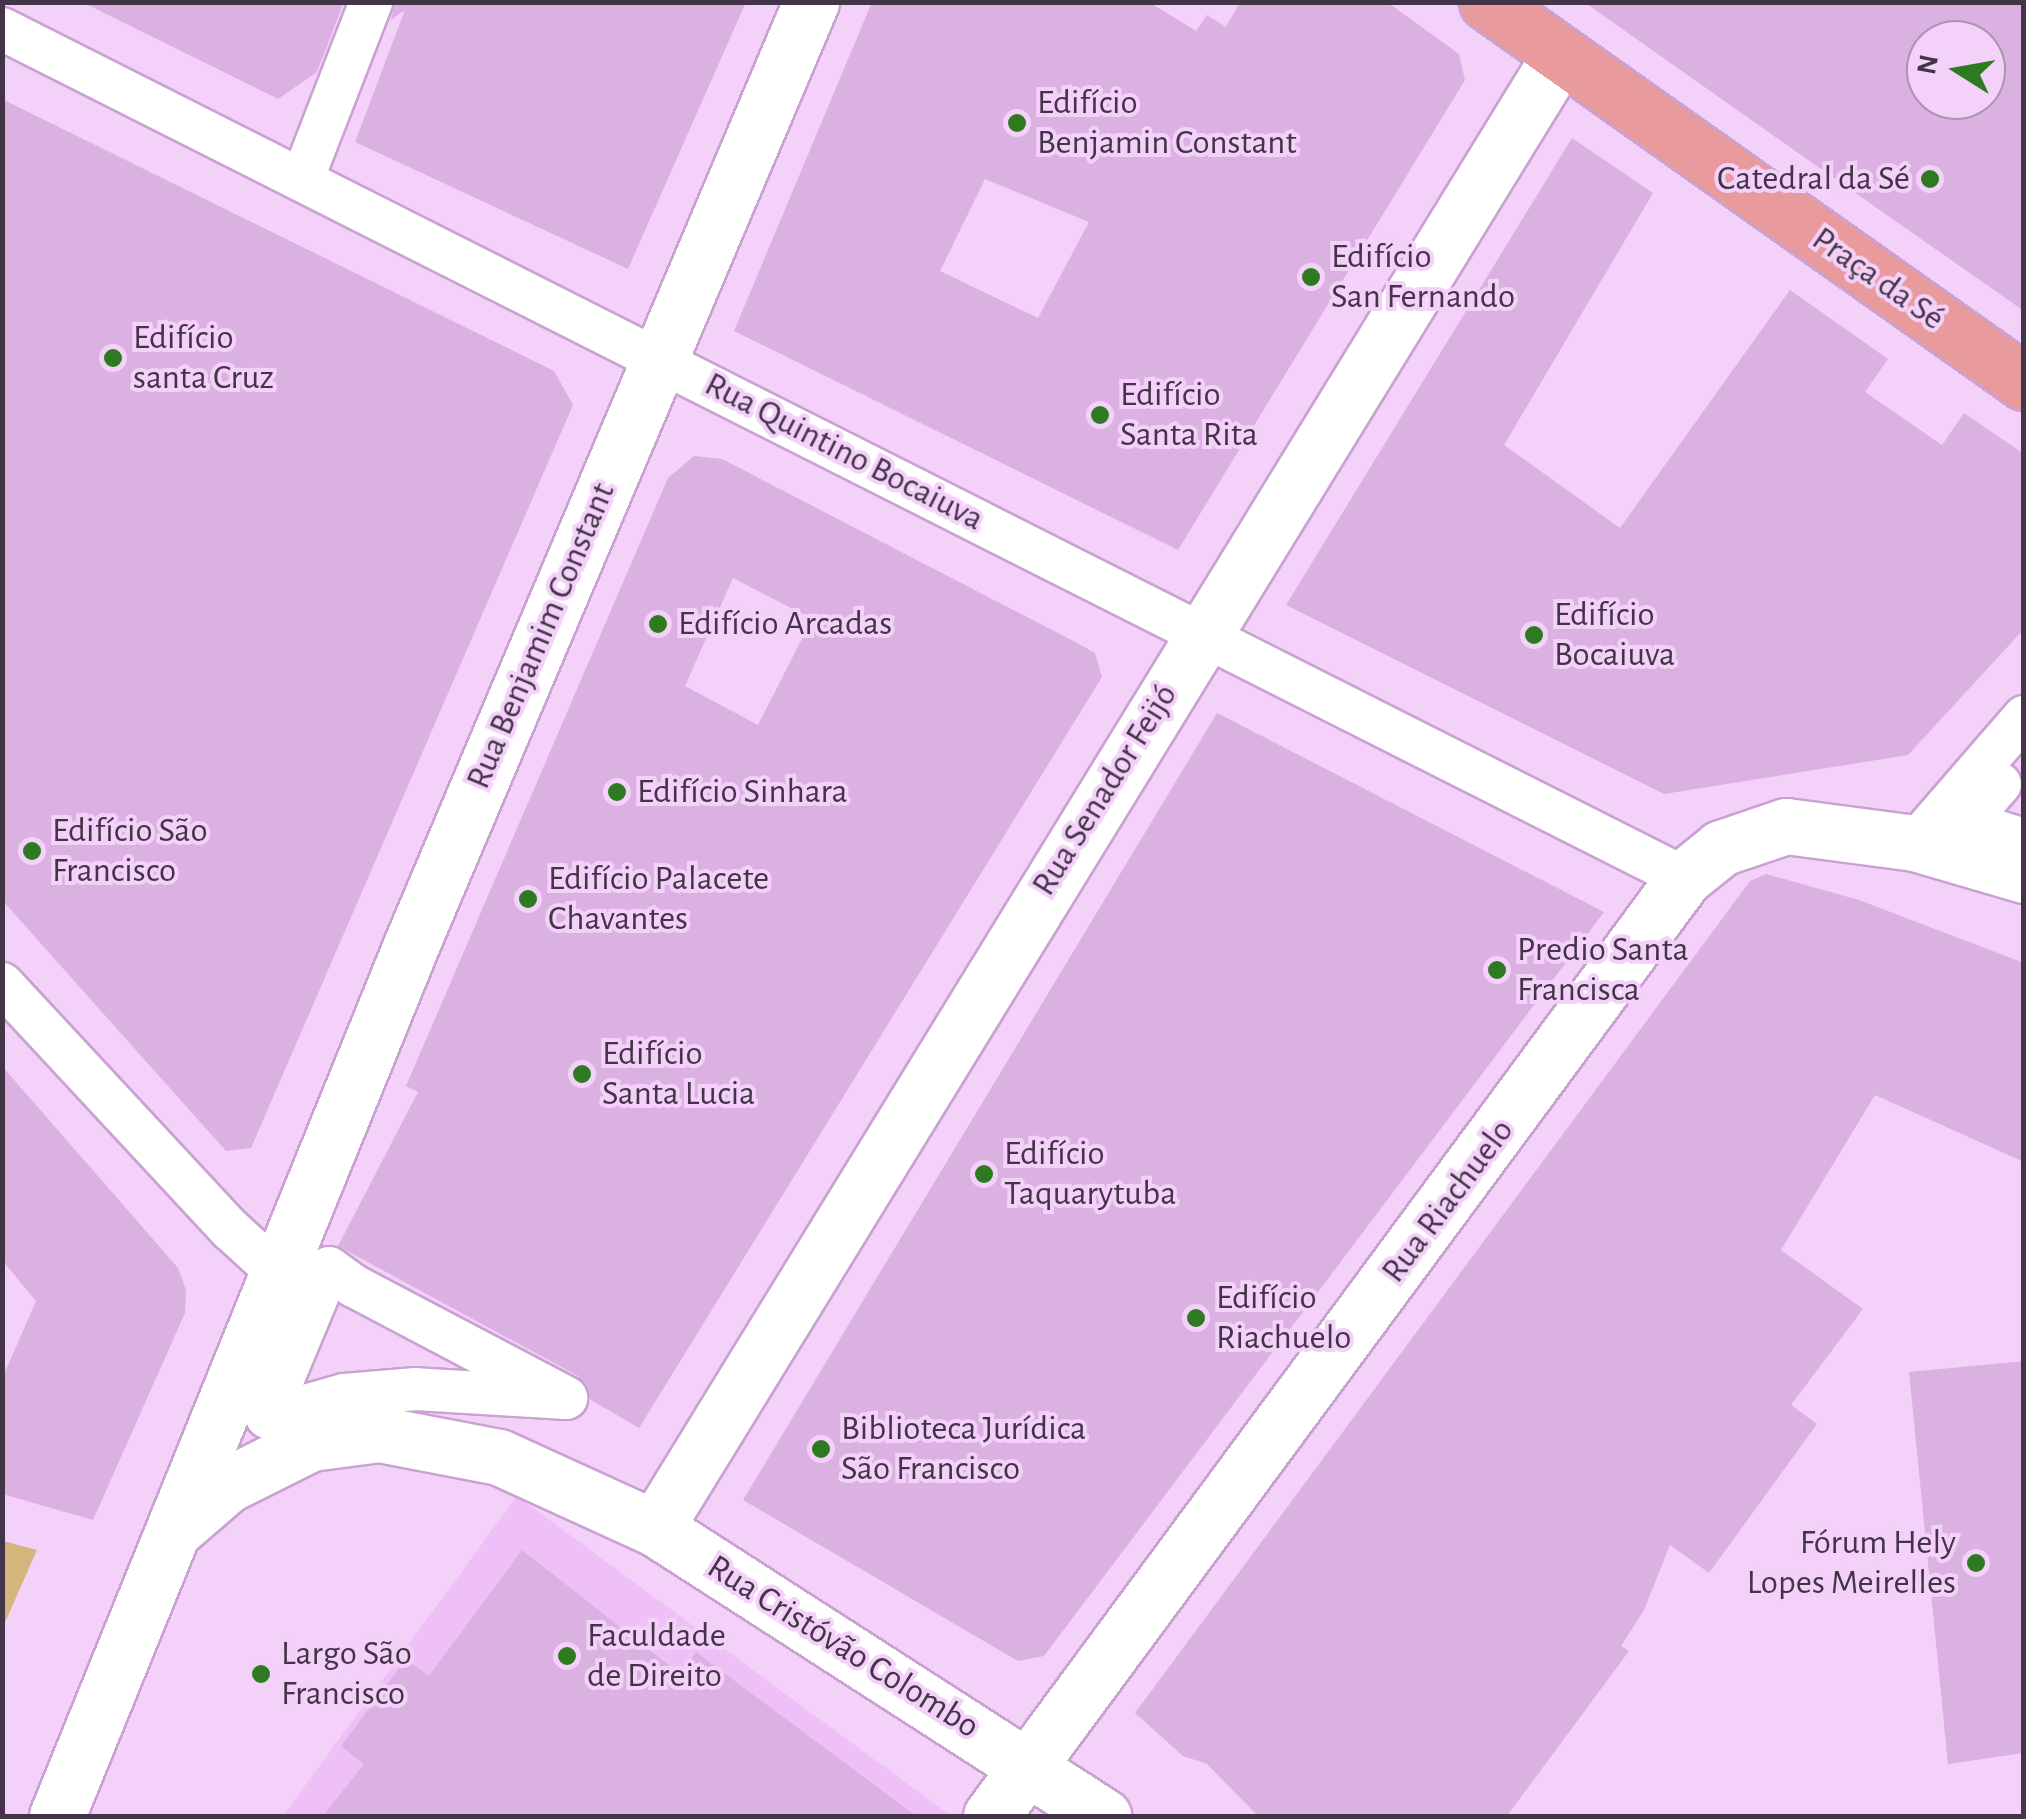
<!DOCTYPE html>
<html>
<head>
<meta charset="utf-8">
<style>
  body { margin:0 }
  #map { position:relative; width:2026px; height:1819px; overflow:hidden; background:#f3d1f9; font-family:"Alegreya Sans",sans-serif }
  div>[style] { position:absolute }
  .built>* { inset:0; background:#eec0f7 }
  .green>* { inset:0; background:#d6b57c }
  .building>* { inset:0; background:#dab1e1 }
  .roads { filter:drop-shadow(2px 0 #caa2d2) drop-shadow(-2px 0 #caa2d2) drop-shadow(0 2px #caa2d2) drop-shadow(0 -2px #caa2d2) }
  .street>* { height:42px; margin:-21px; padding:0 21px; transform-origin:21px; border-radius:21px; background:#fff }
  .secondary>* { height:55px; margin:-27.5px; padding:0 27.5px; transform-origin:27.5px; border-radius:27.5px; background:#fff }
  .primary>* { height:55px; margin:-27.5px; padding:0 27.5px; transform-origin:27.5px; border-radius:27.5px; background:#e89a9d }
  .dots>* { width:28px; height:28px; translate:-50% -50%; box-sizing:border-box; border:5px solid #f3d1f9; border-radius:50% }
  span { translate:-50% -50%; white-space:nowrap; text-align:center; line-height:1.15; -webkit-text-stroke:8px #f3d1f9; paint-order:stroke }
  .poi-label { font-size:35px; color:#443447 }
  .left { translate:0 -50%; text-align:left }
  .right { translate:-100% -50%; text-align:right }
  .street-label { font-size:35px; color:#443447 }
  .frame { position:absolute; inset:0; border:5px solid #443447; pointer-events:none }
  .north { position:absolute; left:1906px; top:20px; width:100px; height:100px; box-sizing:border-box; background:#f3d1f9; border:2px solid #ad92b2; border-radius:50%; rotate:281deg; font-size:28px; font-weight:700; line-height:40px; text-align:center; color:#443447 }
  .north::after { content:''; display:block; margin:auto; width:35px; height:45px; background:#2e7a21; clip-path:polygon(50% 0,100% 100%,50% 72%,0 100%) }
</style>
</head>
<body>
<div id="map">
  <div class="built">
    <i style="clip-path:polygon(517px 1496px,951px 1816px,283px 1816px)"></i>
  </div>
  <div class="green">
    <i style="clip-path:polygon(3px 1541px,37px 1550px,3px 1627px,2px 1541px)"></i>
  </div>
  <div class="building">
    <i style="clip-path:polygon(82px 2px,344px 2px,317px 72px,278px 99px)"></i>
    <i style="clip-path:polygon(395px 2px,746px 2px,628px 269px,355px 142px,405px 10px,391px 20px)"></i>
    <i style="clip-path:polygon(evenodd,872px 2px,1149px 2px,1196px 31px,1207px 15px,1226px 27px,1240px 2px,1387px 2px,1459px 54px,1465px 80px,1178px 550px,734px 331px,872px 2px,985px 179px,1089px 222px,1038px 318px,940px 271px,985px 179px)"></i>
    <i style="clip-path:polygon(evenodd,1584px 2px,2024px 2px,2024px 311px,1801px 155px,1584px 2px,1926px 40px,1986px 40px,1986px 100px,1926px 100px,1926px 40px)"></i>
    <i style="clip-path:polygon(2px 99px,554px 371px,573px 405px,251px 1148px,226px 1151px,2px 900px)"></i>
    <i style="clip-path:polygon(1572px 138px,1653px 193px,1504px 445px,1620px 528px,1790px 290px,1888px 359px,1865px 392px,1942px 445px,1964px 413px,2024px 454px,2024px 629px,1908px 755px,1664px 794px,1286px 605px)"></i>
    <i style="clip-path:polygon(evenodd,694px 456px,722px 459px,1079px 644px,1095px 653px,1102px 677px,639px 1428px,591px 1400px,578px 1376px,338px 1246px,418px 1092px,406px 1086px,668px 478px,694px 456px,733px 578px,812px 619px,758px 725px,685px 686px,733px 578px)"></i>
    <i style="clip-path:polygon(1217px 713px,1604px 912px,1044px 1656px,1018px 1661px,743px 1500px)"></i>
    <i style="clip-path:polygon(1766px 874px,1859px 900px,2024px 963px,2024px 1162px,1875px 1095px,1781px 1250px,1863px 1309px,1791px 1405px,1817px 1424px,1709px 1573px,1670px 1545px,1644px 1610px,1621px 1646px,1629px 1651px,1507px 1816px,1258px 1816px,1207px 1764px,1183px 1756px,1135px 1713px,1750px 881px)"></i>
    <i style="clip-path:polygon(2px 1066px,178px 1268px,186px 1290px,185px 1313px,93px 1520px,2px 1494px,2px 1379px,36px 1301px,2px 1260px)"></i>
    <i style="clip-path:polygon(2024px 1361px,2024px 1753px,1948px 1764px,1909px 1372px)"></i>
    <i style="clip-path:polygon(522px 1550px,680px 1674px,696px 1652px,916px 1816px,323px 1816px,364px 1764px,341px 1746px,406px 1659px,429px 1676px)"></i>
  </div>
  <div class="roads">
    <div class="street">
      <i style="left:2px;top:29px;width:1884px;rotate:26.78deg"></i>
      <i style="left:302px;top:180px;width:191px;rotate:-68.8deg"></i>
      <i style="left:2000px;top:784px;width:50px;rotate:131deg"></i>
      <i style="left:1967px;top:822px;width:60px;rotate:17.5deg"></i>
      <i style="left:1915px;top:843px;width:167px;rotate:-49.1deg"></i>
      <i style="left:2px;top:984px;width:335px;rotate:47.1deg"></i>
      <i style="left:230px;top:1229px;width:64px;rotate:42.5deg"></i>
      <i style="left:329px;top:1268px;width:31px;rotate:36deg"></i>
      <i style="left:354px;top:1286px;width:240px;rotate:27.8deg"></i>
      <i style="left:566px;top:1398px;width:150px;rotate:-176.6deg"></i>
      <i style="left:416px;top:1389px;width:72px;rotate:175.2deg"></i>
      <i style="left:344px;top:1395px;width:80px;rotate:164.1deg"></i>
      <i style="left:267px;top:1417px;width:161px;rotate:-67.4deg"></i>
    </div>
    <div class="secondary">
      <i style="left:655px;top:1528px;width:1729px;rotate:-58.43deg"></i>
      <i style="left:176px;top:1529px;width:67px;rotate:-40.8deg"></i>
      <i style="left:227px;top:1485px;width:94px;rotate:-26.6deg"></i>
      <i style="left:311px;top:1443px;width:69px;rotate:-7.5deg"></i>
      <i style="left:379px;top:1434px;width:122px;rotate:10.9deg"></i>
      <i style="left:499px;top:1457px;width:171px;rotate:24.5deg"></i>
      <i style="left:655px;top:1528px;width:533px;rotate:32.74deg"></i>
      <i style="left:57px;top:1816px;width:942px;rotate:-67.87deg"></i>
      <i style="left:412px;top:943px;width:1022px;rotate:-67.02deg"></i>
      <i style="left:991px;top:1816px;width:1166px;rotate:-53.54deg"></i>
      <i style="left:1684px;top:878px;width:48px;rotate:-39deg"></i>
      <i style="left:1721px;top:848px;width:69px;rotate:-18.7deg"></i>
      <i style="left:1786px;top:826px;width:130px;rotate:7.5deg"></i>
      <i style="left:1915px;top:843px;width:114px;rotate:16.4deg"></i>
    </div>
    <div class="primary">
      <i style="left:1487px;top:2px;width:658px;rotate:35.28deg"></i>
    </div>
  </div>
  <div class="dots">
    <i style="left:1017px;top:123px;background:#2e7a21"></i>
    <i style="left:1930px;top:179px;background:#2e7a21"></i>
    <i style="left:1311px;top:277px;background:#2e7a21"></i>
    <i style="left:113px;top:358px;background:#2e7a21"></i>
    <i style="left:1100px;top:415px;background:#2e7a21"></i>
    <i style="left:658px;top:624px;background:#2e7a21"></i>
    <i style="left:1534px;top:635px;background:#2e7a21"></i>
    <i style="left:617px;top:792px;background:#2e7a21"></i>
    <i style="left:32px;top:851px;background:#2e7a21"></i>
    <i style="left:528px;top:899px;background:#2e7a21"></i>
    <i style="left:1497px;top:970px;background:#2e7a21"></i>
    <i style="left:582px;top:1074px;background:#2e7a21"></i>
    <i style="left:984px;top:1174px;background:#2e7a21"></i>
    <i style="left:1196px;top:1318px;background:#2e7a21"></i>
    <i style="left:821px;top:1449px;background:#2e7a21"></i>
    <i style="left:1976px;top:1563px;background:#2e7a21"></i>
    <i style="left:567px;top:1656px;background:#2e7a21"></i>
    <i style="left:261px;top:1674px;background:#2e7a21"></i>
  </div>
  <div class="poi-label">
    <span class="left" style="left:1037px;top:123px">Edifício<br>Benjamin Constant</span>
    <span class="right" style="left:1910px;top:179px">Catedral da Sé</span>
    <span class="left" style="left:1331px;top:277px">Edifício<br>San Fernando</span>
    <span class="left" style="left:133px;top:358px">Edifício<br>santa Cruz</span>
    <span class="left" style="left:1120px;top:415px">Edifício<br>Santa Rita</span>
    <span class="left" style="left:1554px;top:635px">Edifício<br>Bocaiuva</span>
    <span class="left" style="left:678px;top:624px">Edifício Arcadas</span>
    <span class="left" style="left:637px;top:792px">Edifício Sinhara</span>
    <span class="left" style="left:52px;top:851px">Edifício São<br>Francisco</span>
    <span class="left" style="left:548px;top:899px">Edifício Palacete<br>Chavantes</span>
    <span class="left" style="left:1517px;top:970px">Predio Santa<br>Francisca</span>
    <span class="left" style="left:602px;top:1074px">Edifício<br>Santa Lucia</span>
    <span class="left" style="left:1004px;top:1174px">Edifício<br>Taquarytuba</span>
    <span class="left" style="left:1216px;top:1318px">Edifício<br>Riachuelo</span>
    <span class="left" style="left:841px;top:1449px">Biblioteca Jurídica<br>São Francisco</span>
    <span class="right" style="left:1956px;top:1563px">Fórum Hely<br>Lopes Meirelles</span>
    <span class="left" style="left:587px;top:1656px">Faculdade<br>de Direito</span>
    <span class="left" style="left:281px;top:1674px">Largo São<br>Francisco</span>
  </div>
  <div class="street-label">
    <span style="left:1878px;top:279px;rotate:35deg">Praça da Sé</span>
    <span style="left:844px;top:452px;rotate:27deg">Rua Quintino Bocaiuva</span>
    <span style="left:541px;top:636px;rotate:-67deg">Rua Benjamim Constant</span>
    <span style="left:1105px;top:790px;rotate:-58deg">Rua Senador Feijó</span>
    <span style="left:1448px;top:1201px;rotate:-53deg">Rua Riachuelo</span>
    <span style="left:843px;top:1647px;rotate:32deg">Rua Cristóvão Colombo</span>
  </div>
  <div class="frame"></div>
  <div class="north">N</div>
</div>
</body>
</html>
